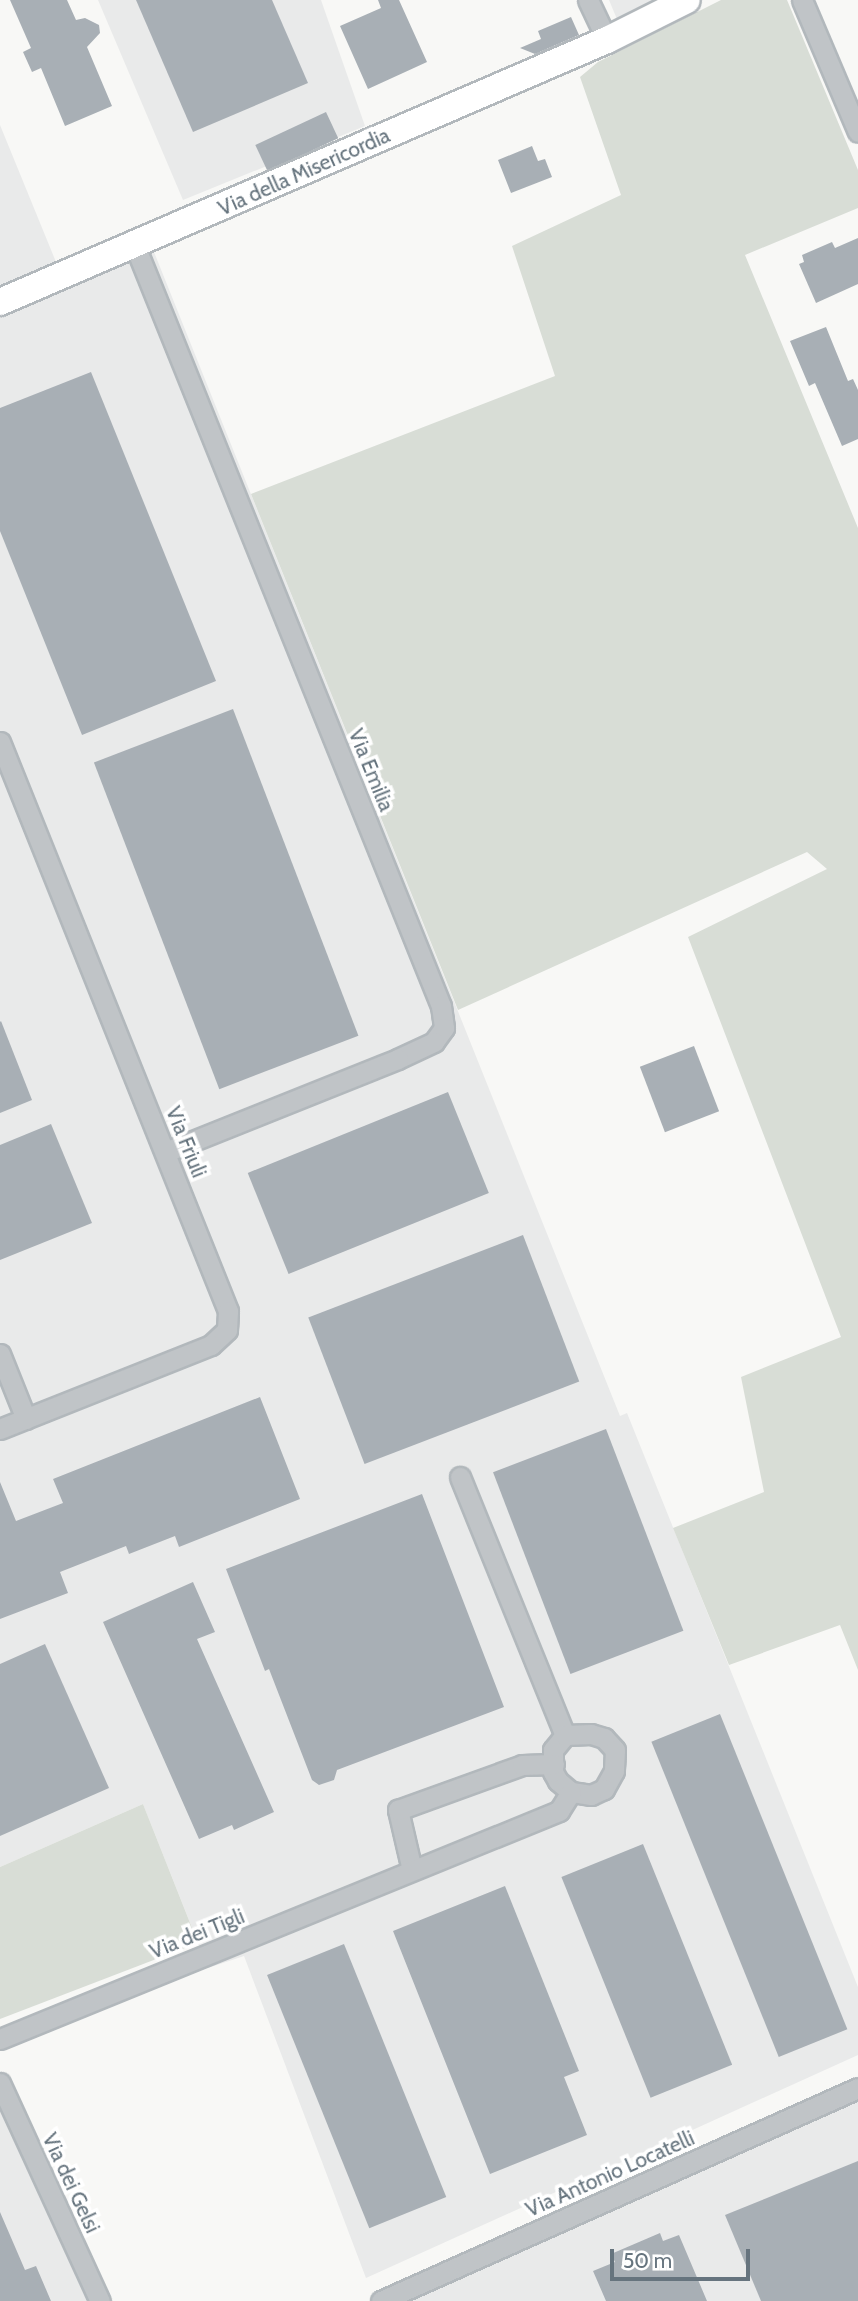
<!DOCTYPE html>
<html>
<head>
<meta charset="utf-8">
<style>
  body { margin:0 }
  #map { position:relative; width:858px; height:2301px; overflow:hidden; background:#f8f8f6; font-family:Cabin,sans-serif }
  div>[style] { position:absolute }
  .built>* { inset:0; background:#e9eaea }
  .green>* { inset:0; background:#d8ddd6 }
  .building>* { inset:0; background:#a8afb5; transform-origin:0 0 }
  .roads { filter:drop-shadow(2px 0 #b2b8bc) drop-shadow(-2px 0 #b2b8bc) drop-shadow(0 2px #b2b8bc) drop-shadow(0 -2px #b2b8bc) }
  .street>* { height:19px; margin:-9.5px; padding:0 9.5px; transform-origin:9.5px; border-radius:9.5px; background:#c0c4c7 }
  .secondary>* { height:26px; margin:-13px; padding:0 13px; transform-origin:13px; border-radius:13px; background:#fff }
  span { translate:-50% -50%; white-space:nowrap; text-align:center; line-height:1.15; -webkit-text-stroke:7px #fff; paint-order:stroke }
  .street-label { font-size:21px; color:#66747e }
  .scale { position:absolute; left:610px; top:2249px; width:140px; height:32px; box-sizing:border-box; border:4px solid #66747e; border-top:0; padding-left:9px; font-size:21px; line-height:24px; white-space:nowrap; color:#66747e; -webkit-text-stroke:5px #fff; paint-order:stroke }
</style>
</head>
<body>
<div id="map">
  <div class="built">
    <i style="clip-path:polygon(98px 0,321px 0,365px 126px,183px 200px)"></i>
    <i style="clip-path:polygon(609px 0,668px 0,619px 24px)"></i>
    <i style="clip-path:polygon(0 125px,56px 262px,0 285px)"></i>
    <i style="clip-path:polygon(152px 247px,620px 1416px,627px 1413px,858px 1987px,858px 2055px,366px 2278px,244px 1956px,208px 1968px,143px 1804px,0 1867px,0 309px)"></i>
    <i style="clip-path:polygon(858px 2097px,858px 2301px,406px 2301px)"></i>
    <i style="clip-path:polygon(0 2100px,89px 2301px,0 2301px)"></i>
  </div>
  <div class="green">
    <i style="clip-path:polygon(721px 0,787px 0,858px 170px,858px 208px,745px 255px,858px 528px,858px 1670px,840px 1625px,729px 1665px,673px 1528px,764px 1492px,741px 1377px,841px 1337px,688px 937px,827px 869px,807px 852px,458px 1010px,251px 494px,555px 376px,512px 246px,621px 195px,580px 77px,598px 62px)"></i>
    <i style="clip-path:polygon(143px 1804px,198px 1943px,0 2019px,0 1867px)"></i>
  </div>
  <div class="building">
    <i style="clip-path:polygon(10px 0,67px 0,76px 20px,85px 18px,99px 25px,100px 33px,87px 47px,112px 106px,65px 126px,41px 68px,32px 72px,23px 52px,31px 48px)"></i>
    <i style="clip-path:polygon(136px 0,272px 0,308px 83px,193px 132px)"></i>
    <i style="clip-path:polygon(378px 0,399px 0,427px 62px,368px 89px,340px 26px,381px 8px)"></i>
    <i style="clip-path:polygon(571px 17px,579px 35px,535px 54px,520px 48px,541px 39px,538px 31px)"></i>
    <i style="left:326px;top:112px;width:29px;height:78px;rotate:65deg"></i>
    <i style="clip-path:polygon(532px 146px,538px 161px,545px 159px,552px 177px,511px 193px,498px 160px)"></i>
    <i style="clip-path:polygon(858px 238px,858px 284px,816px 303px,799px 264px,804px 262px,802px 255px,832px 242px,835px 248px)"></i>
    <i style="clip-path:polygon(826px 327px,848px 381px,853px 379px,858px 390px,858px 439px,842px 446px,815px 383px,809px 386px,790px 341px)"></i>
    <i style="clip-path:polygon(91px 372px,216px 681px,82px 735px,0 531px,0 408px)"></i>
    <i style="left:233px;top:709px;width:350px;height:149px;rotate:69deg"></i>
    <i style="clip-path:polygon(1px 1021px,32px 1100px,0 1113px,0 1022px)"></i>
    <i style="left:694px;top:1046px;width:70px;height:58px;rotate:69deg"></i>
    <i style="left:448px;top:1092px;width:109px;height:216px;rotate:68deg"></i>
    <i style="clip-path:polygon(51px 1124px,92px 1223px,0 1260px,0 1145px)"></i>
    <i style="left:523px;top:1235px;width:157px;height:230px;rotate:69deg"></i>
    <i style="clip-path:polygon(260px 1397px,300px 1499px,179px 1547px,175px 1536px,129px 1554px,126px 1546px,60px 1572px,68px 1593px,0 1619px,0 1482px,16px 1521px,63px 1503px,53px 1479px)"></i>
    <i style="left:606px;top:1429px;width:216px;height:121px;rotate:69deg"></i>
    <i style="clip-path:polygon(422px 1494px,504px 1707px,337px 1770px,334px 1780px,319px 1785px,312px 1780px,269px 1669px,265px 1671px,226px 1569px)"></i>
    <i style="clip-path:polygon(193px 1582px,215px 1632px,197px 1639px,274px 1812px,234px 1830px,232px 1825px,199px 1839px,103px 1622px)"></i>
    <i style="clip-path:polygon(45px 1644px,109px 1788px,0 1836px,0 1664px)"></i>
    <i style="left:720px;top:1714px;width:340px;height:74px;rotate:68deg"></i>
    <i style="left:643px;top:1844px;width:238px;height:88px;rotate:68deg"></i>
    <i style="clip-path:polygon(505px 1886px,579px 2071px,564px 2077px,587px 2135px,490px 2174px,393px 1931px)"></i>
    <i style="left:344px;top:1944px;width:273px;height:83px;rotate:68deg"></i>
    <i style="clip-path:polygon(858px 2161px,858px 2301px,761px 2301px,725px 2215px)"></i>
    <i style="clip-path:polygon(0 2212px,25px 2270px,36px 2266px,51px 2301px,0 2301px)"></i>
    <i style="clip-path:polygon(660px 2233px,663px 2241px,679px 2235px,707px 2301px,606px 2301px,593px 2271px,615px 2262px,611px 2254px)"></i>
  </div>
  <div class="roads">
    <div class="street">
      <i style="left:588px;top:0;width:44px;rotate:64.6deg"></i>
      <i style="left:802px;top:0;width:143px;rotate:67deg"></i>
      <i style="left:135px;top:246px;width:819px;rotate:68.07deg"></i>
      <i style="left:441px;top:1006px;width:22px;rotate:82deg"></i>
      <i style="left:444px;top:1028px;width:17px;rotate:126deg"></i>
      <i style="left:434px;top:1042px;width:40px;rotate:155deg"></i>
      <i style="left:398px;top:1059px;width:250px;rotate:158.2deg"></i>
      <i style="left:0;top:742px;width:613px;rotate:68.16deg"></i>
      <i style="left:228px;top:1311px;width:19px;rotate:93deg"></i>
      <i style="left:227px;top:1330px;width:22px;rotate:137deg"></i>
      <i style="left:211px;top:1345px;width:227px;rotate:158.3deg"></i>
      <i style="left:0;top:1354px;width:70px;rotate:68.2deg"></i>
      <i style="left:460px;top:1477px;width:279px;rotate:67.9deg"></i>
      <i style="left:591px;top:1734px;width:14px;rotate:17deg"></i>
      <i style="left:604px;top:1738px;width:16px;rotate:47deg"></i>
      <i style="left:615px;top:1750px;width:21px;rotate:93deg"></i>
      <i style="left:614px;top:1771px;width:21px;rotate:119deg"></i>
      <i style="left:604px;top:1789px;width:14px;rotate:155deg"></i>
      <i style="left:591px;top:1795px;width:20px;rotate:-171deg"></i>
      <i style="left:571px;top:1792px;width:17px;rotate:-140deg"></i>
      <i style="left:558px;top:1781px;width:10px;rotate:-119deg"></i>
      <i style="left:553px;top:1772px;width:22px;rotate:-90deg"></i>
      <i style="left:553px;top:1750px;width:19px;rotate:-51deg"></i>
      <i style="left:565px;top:1735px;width:26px;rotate:-2deg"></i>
      <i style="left:412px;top:1870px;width:62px;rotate:-103.1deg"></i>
      <i style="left:398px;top:1810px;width:132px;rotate:-19.9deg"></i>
      <i style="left:522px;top:1765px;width:32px;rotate:-2deg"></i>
      <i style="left:0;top:2039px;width:604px;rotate:-22.19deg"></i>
      <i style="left:559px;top:1811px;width:22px;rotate:-58deg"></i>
      <i style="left:0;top:2083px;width:240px;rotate:65.4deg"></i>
      <i style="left:381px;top:2301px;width:522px;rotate:-24.06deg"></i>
    </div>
    <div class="secondary">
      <i style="left:0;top:302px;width:661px;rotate:-23.35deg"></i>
      <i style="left:607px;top:40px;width:89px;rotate:-26.6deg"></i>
    </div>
  </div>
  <div class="street-label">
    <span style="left:304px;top:172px;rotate:-24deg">Via della Misericordia</span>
    <span style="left:371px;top:770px;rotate:68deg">Via Emilia</span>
    <span style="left:186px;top:1142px;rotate:68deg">Via Friuli</span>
    <span style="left:197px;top:1934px;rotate:-22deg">Via dei Tigli</span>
    <span style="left:610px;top:2174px;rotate:-24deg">Via Antonio Locatelli</span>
    <span style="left:71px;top:2183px;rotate:65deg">Via dei Gelsi</span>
  </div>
  <div class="scale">50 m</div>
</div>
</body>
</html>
